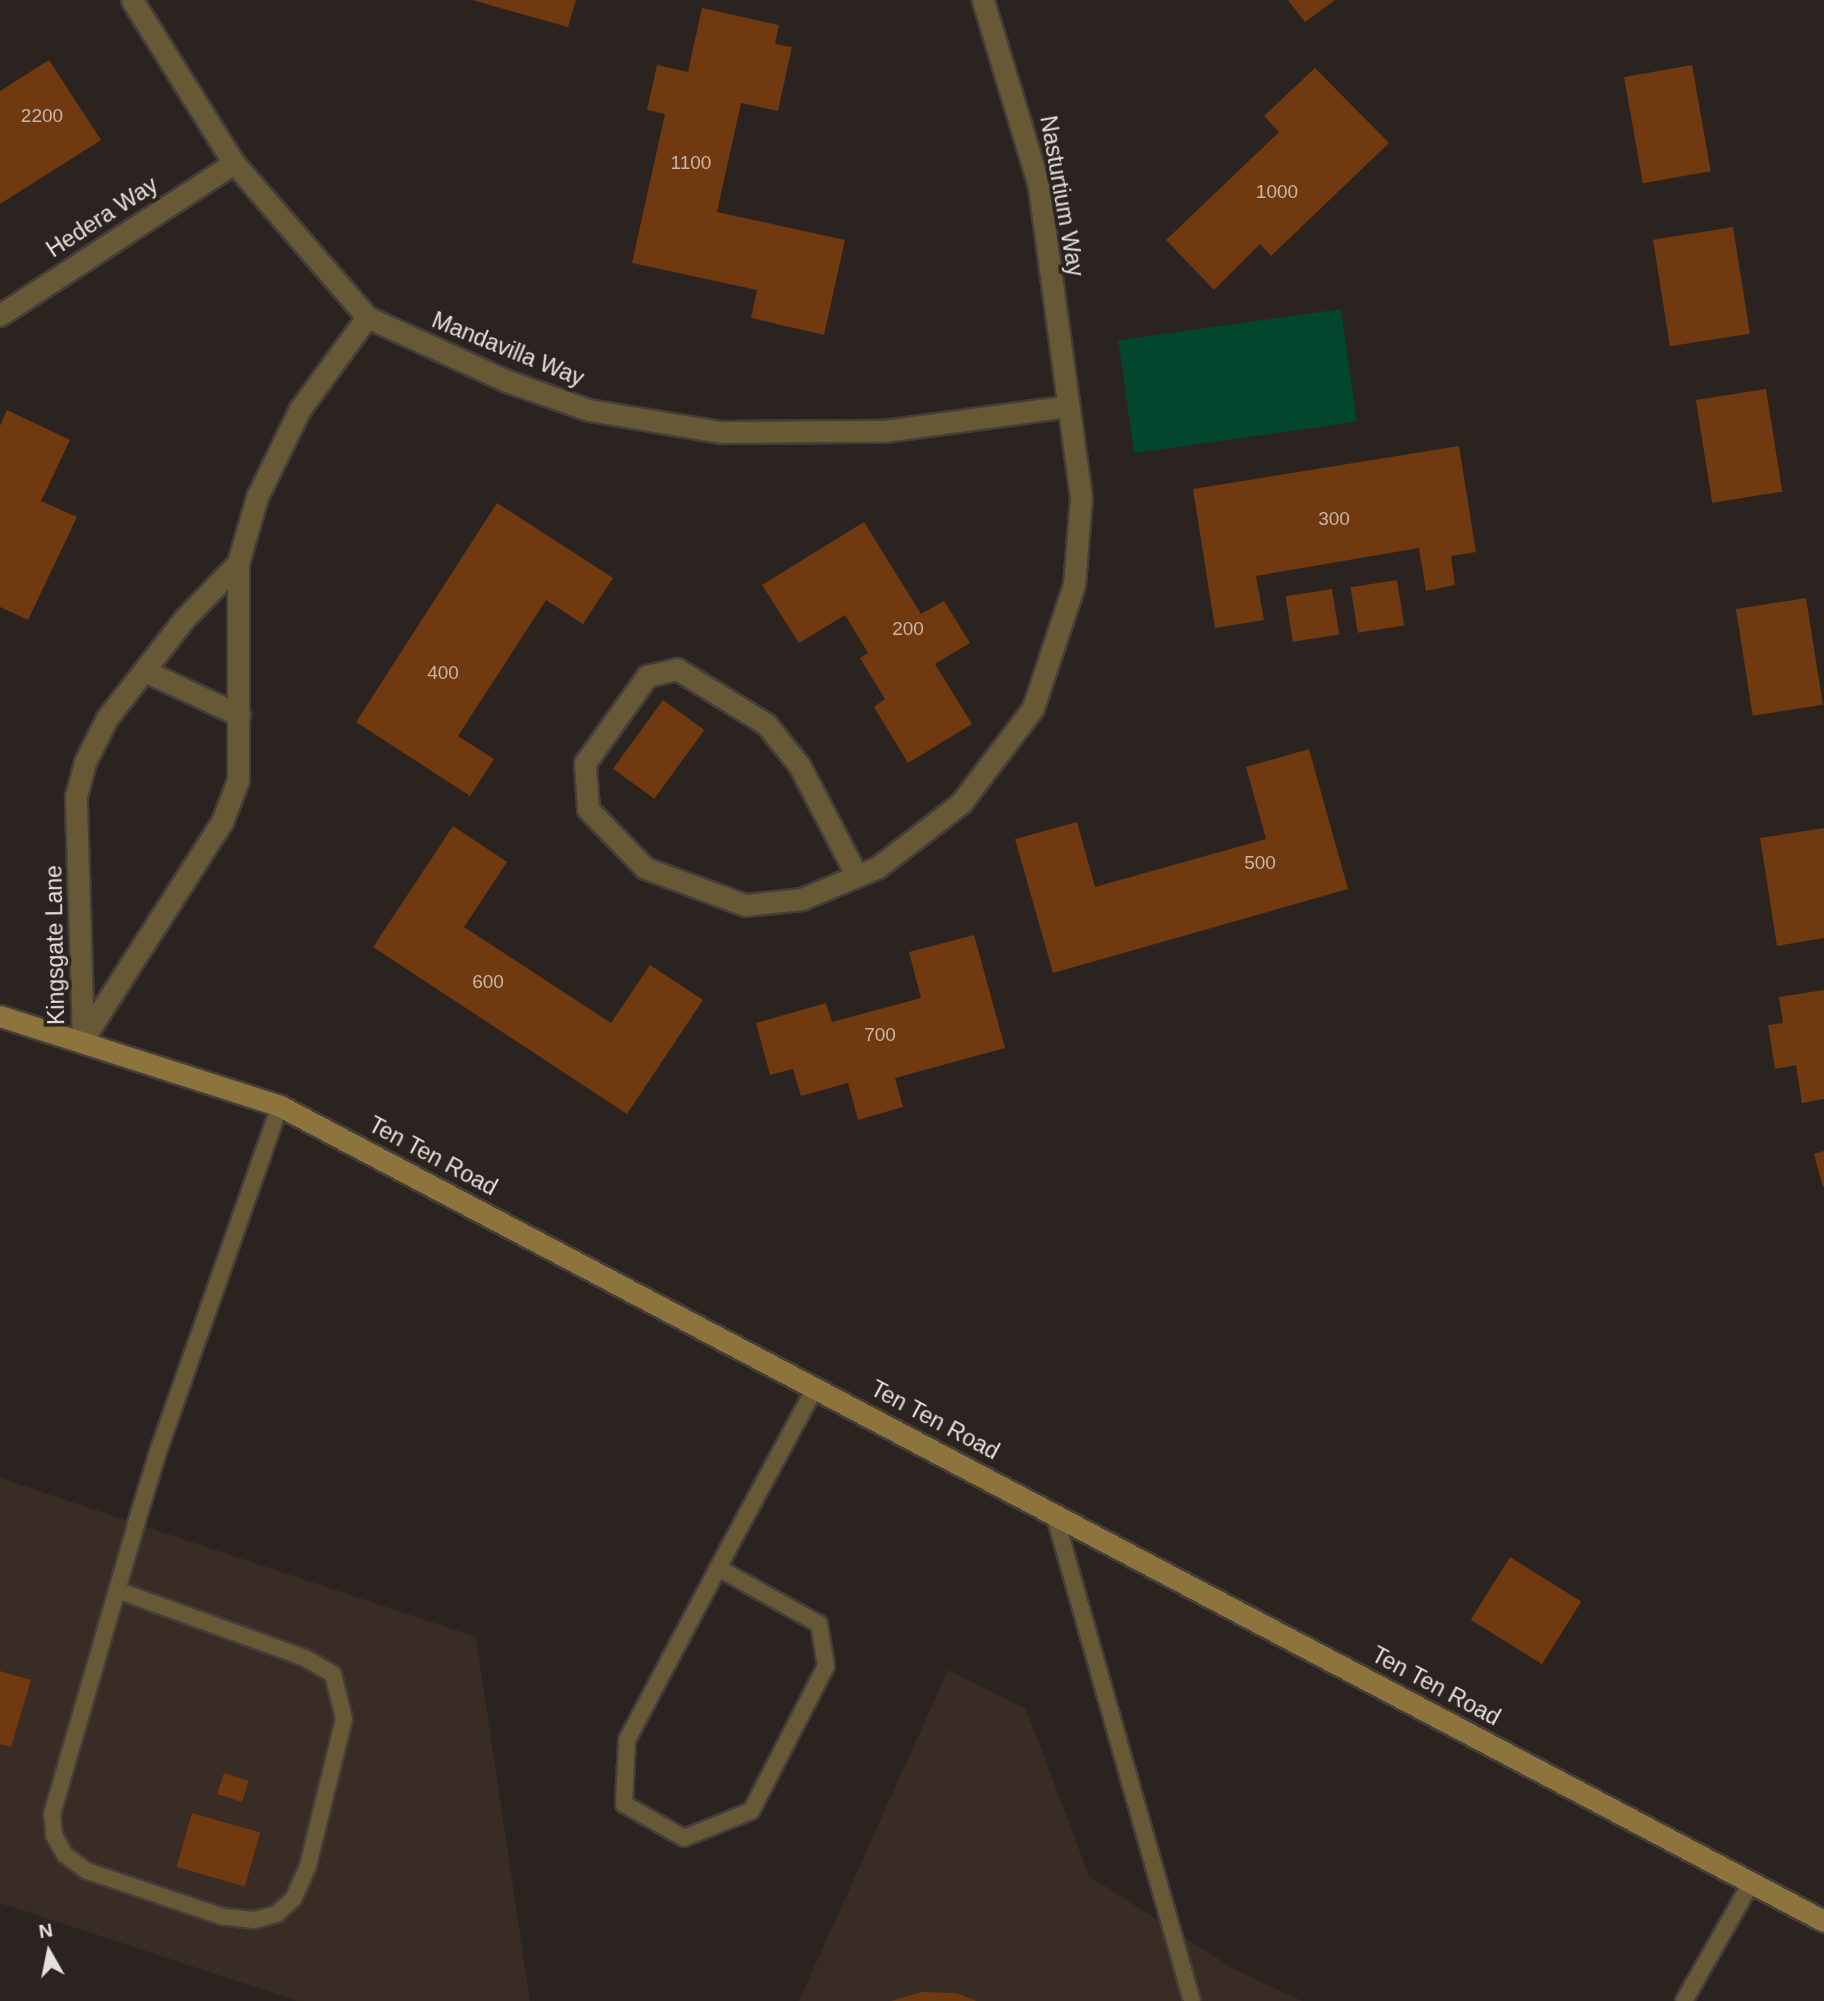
<!DOCTYPE html>
<html>
<head>
<meta charset="utf-8">
<style>
  body { margin:0 }
  #map { position:relative; width:1824px; height:2001px; overflow:hidden; background:#2a231f; font-family:Arial,sans-serif }
  div>[style] { position:absolute }
  .built>* { inset:0; background:#382c24 }
  .green>* { inset:0; background:#03462e; transform-origin:0 0 }
  .building>* { inset:0; background:#71390f; transform-origin:0 0 }
  .roads { filter:drop-shadow(2px 0 #443d3a) drop-shadow(-2px 0 #443d3a) drop-shadow(0 2px #443d3a) drop-shadow(0 -2px #443d3a) }
  .lane>* { height:16px; margin:-8px; padding:0 8px; transform-origin:8px; border-radius:8px; background:#675836 }
  .street>* { height:21px; margin:-10.5px; padding:0 10.5px; transform-origin:10.5px; border-radius:10.5px; background:#675836 }
  .secondary>* { height:21px; margin:-10.5px; padding:0 10.5px; transform-origin:10.5px; border-radius:10.5px; background:#8c743c }
  span { translate:-50% -50%; white-space:nowrap; text-align:center; line-height:1.15; -webkit-text-stroke:7px #2a231f; paint-order:stroke }
  .number-label { font-size:19px; color:#c8b6aa }
  .number-label span { -webkit-text-stroke-width:0 }
  .street-label { font-size:23px; color:#e5e0dd }
  .north { position:absolute; left:14px; top:1917px; width:70px; height:70px; -webkit-text-stroke:5px #2a231f; paint-order:stroke; rotate:351deg; font-size:19px; font-weight:700; line-height:28px; text-align:center; color:#e5e0dd }
  .north::after { content:''; display:block; margin:auto; width:24px; height:32px; background:#e5e0dd; clip-path:polygon(50% 0,100% 100%,50% 72%,0 100%) }
</style>
</head>
<body>
<div id="map">
  <div class="built">
    <i style="clip-path:polygon(0 1478px,476px 1637px,530px 2001px,297px 2001px,0 1903px)"></i>
    <i style="clip-path:polygon(948px 1670px,1026px 1709px,1089px 1876px,1234px 1969px,1302px 2001px,799px 2001px)"></i>
  </div>
  <div class="green">
    <i style="left:1341px;top:309px;width:114px;height:225px;rotate:82deg"></i>
  </div>
  <div class="building">
    <i style="clip-path:polygon(472px 0,576px 0,568px 27px)"></i>
    <i style="clip-path:polygon(1288px 0,1335px 0,1305px 22px)"></i>
    <i style="clip-path:polygon(702px 8px,779px 25px,775px 44px,792px 47px,778px 111px,741px 103px,717px 212px,845px 240px,824px 335px,751px 318px,757px 290px,632px 263px,665px 114px,647px 110px,657px 65px,688px 72px)"></i>
    <i style="clip-path:polygon(49px 60px,101px 140px,0 204px,0 91px)"></i>
    <i style="left:1692px;top:65px;width:108px;height:69px;rotate:80deg"></i>
    <i style="clip-path:polygon(1315px 68px,1389px 143px,1271px 256px,1260px 244px,1214px 290px,1166px 240px,1279px 132px,1264px 116px)"></i>
    <i style="left:1733px;top:227px;width:108px;height:81px;rotate:81deg"></i>
    <i style="left:1766px;top:389px;width:104px;height:71px;rotate:81deg"></i>
    <i style="clip-path:polygon(7px 410px,70px 440px,41px 501px,77px 517px,28px 620px,0 607px,0 426px)"></i>
    <i style="clip-path:polygon(1459px 446px,1476px 552px,1451px 556px,1455px 585px,1426px 591px,1419px 548px,1256px 576px,1264px 620px,1215px 628px,1193px 489px)"></i>
    <i style="clip-path:polygon(497px 503px,613px 578px,583px 624px,546px 600px,458px 736px,494px 759px,470px 796px,356px 722px)"></i>
    <i style="clip-path:polygon(864px 522px,921px 614px,944px 601px,970px 643px,935px 664px,972px 724px,908px 763px,874px 707px,885px 699px,860px 658px,868px 653px,845px 615px,799px 643px,762px 585px)"></i>
    <i style="left:1397px;top:580px;width:46px;height:47px;rotate:81deg"></i>
    <i style="left:1332px;top:589px;width:46px;height:47px;rotate:81deg"></i>
    <i style="left:1806px;top:598px;width:108px;height:71px;rotate:81deg"></i>
    <i style="left:663px;top:700px;width:51px;height:85px;rotate:36deg"></i>
    <i style="clip-path:polygon(1309px 749px,1348px 889px,1053px 973px,1015px 839px,1077px 822px,1095px 887px,1266px 839px,1246px 767px)"></i>
    <i style="clip-path:polygon(453px 826px,507px 862px,464px 927px,611px 1023px,650px 965px,703px 1000px,627px 1114px,373px 947px)"></i>
    <i style="clip-path:polygon(1824px 828px,1824px 938px,1777px 946px,1760px 838px)"></i>
    <i style="clip-path:polygon(974px 935px,1005px 1048px,895px 1078px,903px 1107px,858px 1120px,848px 1083px,801px 1096px,793px 1069px,770px 1075px,756px 1023px,826px 1003px,832px 1022px,921px 998px,909px 952px)"></i>
    <i style="clip-path:polygon(1824px 990px,1824px 1099px,1802px 1103px,1796px 1065px,1775px 1069px,1768px 1025px,1783px 1023px,1779px 997px)"></i>
    <i style="clip-path:polygon(1824px 1151px,1824px 1186px,1823px 1187px,1814px 1154px)"></i>
    <i style="left:1510px;top:1557px;width:84px;height:74px;rotate:32deg"></i>
    <i style="clip-path:polygon(0 1671px,31px 1680px,11px 1747px,0 1744px)"></i>
    <i style="left:224px;top:1773px;width:26px;height:22px;rotate:18deg"></i>
    <i style="left:192px;top:1813px;width:71px;height:56px;rotate:16deg"></i>
    <i style="clip-path:polygon(922px 1992px,956px 1993px,977px 2001px,891px 2001px)"></i>
  </div>
  <div class="roads">
    <div class="lane">
      <i style="left:1054px;top:1513px;width:507px;rotate:74.21deg"></i>
      <i style="left:718px;top:1568px;width:115px;rotate:29deg"></i>
      <i style="left:819px;top:1624px;width:43px;rotate:80.5deg"></i>
      <i style="left:826px;top:1666px;width:163px;rotate:117.3deg"></i>
      <i style="left:751px;top:1811px;width:72px;rotate:158.1deg"></i>
      <i style="left:684px;top:1838px;width:69px;rotate:-150.5deg"></i>
      <i style="left:624px;top:1804px;width:64px;rotate:-87.3deg"></i>
      <i style="left:627px;top:1740px;width:195px;rotate:-62.1deg"></i>
      <i style="left:718px;top:1568px;width:21px;rotate:-62deg"></i>
      <i style="left:728px;top:1549px;width:185px;rotate:-61.6deg"></i>
      <i style="left:117px;top:1590px;width:200px;rotate:19.9deg"></i>
      <i style="left:305px;top:1658px;width:32px;rotate:30deg"></i>
      <i style="left:333px;top:1674px;width:46px;rotate:76.3deg"></i>
      <i style="left:344px;top:1719px;width:151px;rotate:103.8deg"></i>
      <i style="left:308px;top:1866px;width:35px;rotate:114deg"></i>
      <i style="left:294px;top:1898px;width:23px;rotate:137deg"></i>
      <i style="left:277px;top:1914px;width:24px;rotate:165deg"></i>
      <i style="left:254px;top:1920px;width:30px;rotate:-174deg"></i>
      <i style="left:224px;top:1917px;width:145px;rotate:-161.4deg"></i>
      <i style="left:87px;top:1871px;width:27px;rotate:-144deg"></i>
      <i style="left:65px;top:1855px;width:23px;rotate:-119deg"></i>
      <i style="left:54px;top:1835px;width:21px;rotate:-95deg"></i>
      <i style="left:52px;top:1814px;width:302px;rotate:-73.8deg"></i>
      <i style="left:136px;top:1524px;width:78px;rotate:-73deg"></i>
      <i style="left:159px;top:1449px;width:364px;rotate:-70.6deg"></i>
      <i style="left:1684px;top:2001px;width:136px;rotate:-60.4deg"></i>
    </div>
    <div class="street">
      <i style="left:132px;top:0;width:192px;rotate:58deg"></i>
      <i style="left:234px;top:163px;width:203px;rotate:49.2deg"></i>
      <i style="left:367px;top:317px;width:154px;rotate:24.6deg"></i>
      <i style="left:507px;top:381px;width:87px;rotate:19.5deg"></i>
      <i style="left:589px;top:410px;width:134px;rotate:9.5deg"></i>
      <i style="left:721px;top:432px;width:163px;rotate:-0.4deg"></i>
      <i style="left:884px;top:431px;width:186px;rotate:-7.7deg"></i>
      <i style="left:0;top:315px;width:279px;rotate:-33deg"></i>
      <i style="left:145px;top:671px;width:104px;rotate:25.1deg"></i>
      <i style="left:857px;top:876px;width:125px;rotate:-117.6deg"></i>
      <i style="left:799px;top:765px;width:53px;rotate:-128.8deg"></i>
      <i style="left:766px;top:724px;width:105px;rotate:-148.3deg"></i>
      <i style="left:677px;top:669px;width:31px;rotate:167deg"></i>
      <i style="left:647px;top:676px;width:107px;rotate:125.5deg"></i>
      <i style="left:585px;top:763px;width:46px;rotate:86.3deg"></i>
      <i style="left:588px;top:809px;width:82px;rotate:46deg"></i>
      <i style="left:645px;top:868px;width:107px;rotate:20.3deg"></i>
      <i style="left:745px;top:905px;width:57px;rotate:-6deg"></i>
      <i style="left:802px;top:899px;width:82px;rotate:-22.8deg"></i>
      <i style="left:878px;top:867px;width:105px;rotate:-37.6deg"></i>
      <i style="left:961px;top:803px;width:119px;rotate:-52.8deg"></i>
      <i style="left:1033px;top:708px;width:130px;rotate:-71.6deg"></i>
      <i style="left:1074px;top:585px;width:87px;rotate:-85.4deg"></i>
      <i style="left:1081px;top:498px;width:315px;rotate:-97.7deg"></i>
      <i style="left:1039px;top:186px;width:194px;rotate:-106.8deg"></i>
      <i style="left:83px;top:1039px;width:258px;rotate:-57.4deg"></i>
      <i style="left:222px;top:822px;width:45px;rotate:-69.1deg"></i>
      <i style="left:238px;top:780px;width:217px;rotate:-90deg"></i>
      <i style="left:238px;top:563px;width:69px;rotate:-73.9deg"></i>
      <i style="left:257px;top:497px;width:98px;rotate:-64deg"></i>
      <i style="left:300px;top:409px;width:114px;rotate:-53.9deg"></i>
      <i style="left:83px;top:1039px;width:243px;rotate:-91.7deg"></i>
      <i style="left:76px;top:796px;width:35px;rotate:-75deg"></i>
      <i style="left:85px;top:762px;width:49px;rotate:-63.4deg"></i>
      <i style="left:107px;top:718px;width:125px;rotate:-52.1deg"></i>
      <i style="left:184px;top:619px;width:78px;rotate:-46deg"></i>
    </div>
    <div class="secondary">
      <i style="left:0;top:1016px;width:294px;rotate:17.8deg"></i>
      <i style="left:280px;top:1106px;width:1746px;rotate:27.83deg"></i>
    </div>
  </div>
  <div class="number-label">
    <span style="left:42px;top:116px">2200</span>
    <span style="left:691px;top:163px">1100</span>
    <span style="left:1277px;top:192px">1000</span>
    <span style="left:1334px;top:519px">300</span>
    <span style="left:908px;top:629px">200</span>
    <span style="left:443px;top:673px">400</span>
    <span style="left:1260px;top:863px">500</span>
    <span style="left:488px;top:982px">600</span>
    <span style="left:880px;top:1035px">700</span>
  </div>
  <div class="street-label">
    <span style="left:1062px;top:196px;rotate:80deg">Nasturtium Way</span>
    <span style="left:102px;top:217px;rotate:-33deg">Hedera Way</span>
    <span style="left:508px;top:349px;rotate:22deg">Mandavilla Way</span>
    <span style="left:55px;top:945px;rotate:-91deg">Kingsgate Lane</span>
    <span style="left:433px;top:1156px;rotate:28deg">Ten Ten Road</span>
    <span style="left:935px;top:1420px;rotate:28deg">Ten Ten Road</span>
    <span style="left:1436px;top:1686px;rotate:28deg">Ten Ten Road</span>
  </div>
  <div class="north">N</div>
</div>
</body>
</html>
